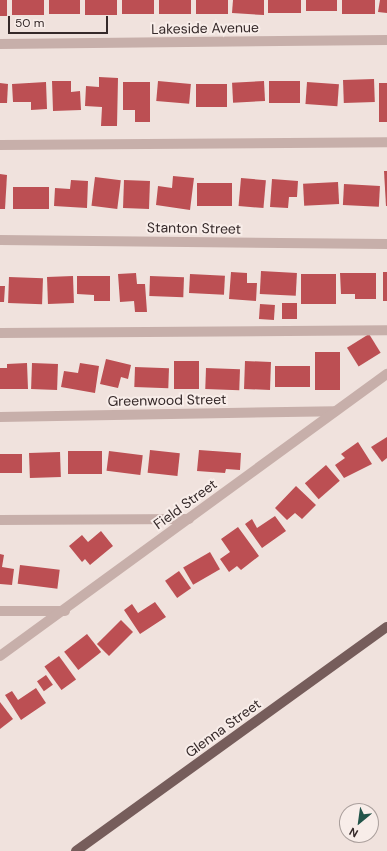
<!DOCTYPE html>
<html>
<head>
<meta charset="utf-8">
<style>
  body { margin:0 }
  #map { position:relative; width:387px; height:851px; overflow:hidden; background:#f0e2dd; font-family:"DM Sans",sans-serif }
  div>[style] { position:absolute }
  .building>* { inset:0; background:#bc4f53; transform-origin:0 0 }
  .minor>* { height:10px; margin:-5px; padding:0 5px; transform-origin:5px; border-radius:5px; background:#c7afaa }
  .major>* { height:10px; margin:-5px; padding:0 5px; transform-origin:5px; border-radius:5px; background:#765d5b }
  span { translate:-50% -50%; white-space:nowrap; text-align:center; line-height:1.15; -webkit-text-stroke:4px #f8ede9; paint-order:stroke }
  .street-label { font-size:14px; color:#352929 }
  .north { position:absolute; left:339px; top:803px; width:40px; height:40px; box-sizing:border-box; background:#f8ede9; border:1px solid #aa9f9c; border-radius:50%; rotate:209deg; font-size:11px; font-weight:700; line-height:16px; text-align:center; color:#352929 }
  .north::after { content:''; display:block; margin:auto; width:14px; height:18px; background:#225449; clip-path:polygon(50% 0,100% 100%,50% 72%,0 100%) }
  .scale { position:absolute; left:8px; top:16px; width:100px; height:18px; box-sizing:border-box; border:2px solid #352929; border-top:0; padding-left:5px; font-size:12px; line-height:14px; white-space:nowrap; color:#352929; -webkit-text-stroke:3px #f8ede9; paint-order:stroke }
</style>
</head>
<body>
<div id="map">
  <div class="building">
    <i style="left:0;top:0;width:7px;height:16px"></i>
    <i style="left:12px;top:0;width:32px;height:15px"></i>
    <i style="left:49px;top:0;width:31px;height:14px"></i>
    <i style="left:85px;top:0;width:32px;height:15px"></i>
    <i style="left:122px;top:0;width:32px;height:14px"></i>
    <i style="left:159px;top:0;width:32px;height:14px"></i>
    <i style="left:196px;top:0;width:32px;height:14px"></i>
    <i style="clip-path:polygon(233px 0,264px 0,264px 15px,232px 13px)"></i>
    <i style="left:268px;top:0;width:33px;height:13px"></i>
    <i style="left:306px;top:0;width:31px;height:11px"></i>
    <i style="left:342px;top:0;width:33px;height:14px"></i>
    <i style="clip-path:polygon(380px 0,387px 0,387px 13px,378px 12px)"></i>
    <i style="clip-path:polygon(99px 77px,118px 78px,117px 126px,101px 126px,102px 107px,85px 106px,86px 86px,99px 87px)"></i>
    <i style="left:374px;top:79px;width:23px;height:31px;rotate:88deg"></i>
    <i style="clip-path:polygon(52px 81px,71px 81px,71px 92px,80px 91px,81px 110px,53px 111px)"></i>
    <i style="left:158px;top:81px;width:33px;height:20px;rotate:5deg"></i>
    <i style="left:264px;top:81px;width:20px;height:32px;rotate:87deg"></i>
    <i style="left:269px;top:81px;width:31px;height:22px"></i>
    <i style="clip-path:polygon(46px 82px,47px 109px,31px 110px,31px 102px,13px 102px,12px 84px)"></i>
    <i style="clip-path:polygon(123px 82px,150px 82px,150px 122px,135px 122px,135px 110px,123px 110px)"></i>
    <i style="left:307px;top:82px;width:32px;height:22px;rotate:4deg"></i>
    <i style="clip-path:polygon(0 83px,8px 84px,7px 103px,0 103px)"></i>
    <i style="left:379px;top:83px;width:8px;height:39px"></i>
    <i style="left:196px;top:84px;width:31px;height:23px"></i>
    <i style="clip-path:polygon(384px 171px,387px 171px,387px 206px,386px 206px)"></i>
    <i style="clip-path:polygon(0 174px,7px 175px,5px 209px,0 209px)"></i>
    <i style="clip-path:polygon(173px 176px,194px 178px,190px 210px,156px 205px,158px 186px,172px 188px)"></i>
    <i style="left:95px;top:177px;width:26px;height:29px;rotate:7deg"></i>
    <i style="left:241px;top:178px;width:25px;height:28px;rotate:5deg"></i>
    <i style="clip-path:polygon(272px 179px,298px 181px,297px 197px,289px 197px,288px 208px,270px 207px)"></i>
    <i style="clip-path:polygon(71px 180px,88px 181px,87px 208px,54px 206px,55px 188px,70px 189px)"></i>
    <i style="left:124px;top:180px;width:26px;height:28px;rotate:2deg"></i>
    <i style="left:338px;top:182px;width:22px;height:35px;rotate:87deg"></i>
    <i style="left:197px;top:183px;width:35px;height:23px"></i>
    <i style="left:344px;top:184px;width:36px;height:21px;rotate:3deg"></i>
    <i style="left:49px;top:187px;width:22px;height:36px;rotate:90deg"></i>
    <i style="left:261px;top:271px;width:36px;height:23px;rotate:3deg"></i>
    <i style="clip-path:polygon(231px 272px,247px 273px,247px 283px,257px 283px,256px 301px,229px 299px)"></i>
    <i style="left:383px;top:272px;width:4px;height:29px"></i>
    <i style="clip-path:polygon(136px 273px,137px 284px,145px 284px,147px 312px,135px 312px,134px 301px,120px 302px,118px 274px)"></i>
    <i style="clip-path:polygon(340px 273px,376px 273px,376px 299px,355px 299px,355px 294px,341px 294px)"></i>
    <i style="left:190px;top:274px;width:35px;height:19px;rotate:3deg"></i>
    <i style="left:301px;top:274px;width:35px;height:30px"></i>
    <i style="left:73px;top:276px;width:27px;height:26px;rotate:88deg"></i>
    <i style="clip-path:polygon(77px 276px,110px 276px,110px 301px,94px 301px,94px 295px,77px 294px)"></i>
    <i style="left:150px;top:276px;width:34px;height:20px;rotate:2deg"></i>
    <i style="left:9px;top:277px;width:34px;height:26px;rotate:2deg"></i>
    <i style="clip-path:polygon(0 286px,5px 286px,4px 302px,0 302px)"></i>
    <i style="left:297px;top:303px;width:16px;height:15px;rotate:90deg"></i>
    <i style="left:260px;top:304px;width:15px;height:15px;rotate:4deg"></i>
    <i style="left:369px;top:334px;width:22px;height:26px;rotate:58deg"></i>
    <i style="left:315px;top:352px;width:25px;height:38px"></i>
    <i style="clip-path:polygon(106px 359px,131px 365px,128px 379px,121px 377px,118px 388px,100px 384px)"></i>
    <i style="left:174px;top:361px;width:25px;height:28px"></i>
    <i style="left:245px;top:361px;width:26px;height:28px;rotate:2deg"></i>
    <i style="clip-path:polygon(27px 363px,28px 389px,0 389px,0 368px,7px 368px,7px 364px)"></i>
    <i style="left:32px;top:363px;width:26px;height:26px;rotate:2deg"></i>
    <i style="clip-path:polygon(80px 363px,99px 366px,95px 393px,61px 387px,64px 371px,78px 373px)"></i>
    <i style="left:275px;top:366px;width:35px;height:21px"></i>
    <i style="left:135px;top:367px;width:34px;height:20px;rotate:2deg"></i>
    <i style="left:206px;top:368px;width:34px;height:21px;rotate:2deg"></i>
    <i style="clip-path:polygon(387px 437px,387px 458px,382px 462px,371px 447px)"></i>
    <i style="clip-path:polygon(358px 442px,372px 464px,344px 478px,335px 465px,345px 458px,341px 454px)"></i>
    <i style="left:150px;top:450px;width:30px;height:23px;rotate:6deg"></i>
    <i style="clip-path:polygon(199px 450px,241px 453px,240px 470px,226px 469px,225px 473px,197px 471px)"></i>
    <i style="left:68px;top:451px;width:34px;height:23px"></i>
    <i style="left:109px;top:451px;width:34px;height:20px;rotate:7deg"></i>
    <i style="left:60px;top:452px;width:25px;height:31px;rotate:88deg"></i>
    <i style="left:0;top:454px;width:22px;height:19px"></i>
    <i style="left:326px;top:465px;width:21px;height:28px;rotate:49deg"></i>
    <i style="clip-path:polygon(296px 486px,316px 505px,302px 519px,295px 513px,287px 520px,275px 508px)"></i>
    <i style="clip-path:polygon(275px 516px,286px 531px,262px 548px,245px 524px,252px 519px,257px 528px)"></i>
    <i style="clip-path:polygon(238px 527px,259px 556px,241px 570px,237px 566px,229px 572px,220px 559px,230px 552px,221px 539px)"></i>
    <i style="clip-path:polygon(101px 531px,113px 546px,90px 565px,85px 559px,82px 562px,69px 546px,82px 535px,88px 542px)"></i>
    <i style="left:210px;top:552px;width:20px;height:31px;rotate:60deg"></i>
    <i style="clip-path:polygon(0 554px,4px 555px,2px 567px,14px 569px,12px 585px,0 584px)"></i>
    <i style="left:20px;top:565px;width:40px;height:19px;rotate:7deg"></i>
    <i style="left:179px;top:571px;width:21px;height:17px;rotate:55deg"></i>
    <i style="clip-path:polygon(155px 602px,166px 617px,140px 634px,124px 610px,132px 604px,138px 613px)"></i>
    <i style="left:121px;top:620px;width:17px;height:34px;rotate:45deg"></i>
    <i style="left:87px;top:634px;width:23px;height:29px;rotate:52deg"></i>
    <i style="left:59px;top:656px;width:29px;height:18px;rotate:54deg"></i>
    <i style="left:46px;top:675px;width:12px;height:11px;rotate:55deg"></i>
    <i style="clip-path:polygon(36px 688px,46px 703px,21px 720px,5px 695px,12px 691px,18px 700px)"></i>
    <i style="clip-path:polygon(0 702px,13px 719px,0 729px)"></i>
  </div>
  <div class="minor">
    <i style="left:0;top:44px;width:387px;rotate:-0.6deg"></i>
    <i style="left:0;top:145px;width:387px;rotate:-0.4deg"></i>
    <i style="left:0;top:240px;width:387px;rotate:0.6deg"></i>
    <i style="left:0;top:333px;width:387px;rotate:-0.4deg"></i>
    <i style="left:0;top:417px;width:335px;rotate:-1deg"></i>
    <i style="left:0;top:520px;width:189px;rotate:-0.3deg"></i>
    <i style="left:0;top:611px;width:65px"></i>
    <i style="left:0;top:656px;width:479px;rotate:-36.1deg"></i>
  </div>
  <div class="major">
    <i style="left:76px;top:851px;width:383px;rotate:-35.8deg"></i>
  </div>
  <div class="street-label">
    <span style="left:205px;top:28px;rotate:-1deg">Lakeside Avenue</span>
    <span style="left:194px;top:228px;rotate:1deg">Stanton Street</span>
    <span style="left:167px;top:400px;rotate:-1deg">Greenwood Street</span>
    <span style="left:185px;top:504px;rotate:-36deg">Field Street</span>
    <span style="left:223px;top:728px;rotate:-36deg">Glenna Street</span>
  </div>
  <div class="north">N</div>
  <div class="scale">50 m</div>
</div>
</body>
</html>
